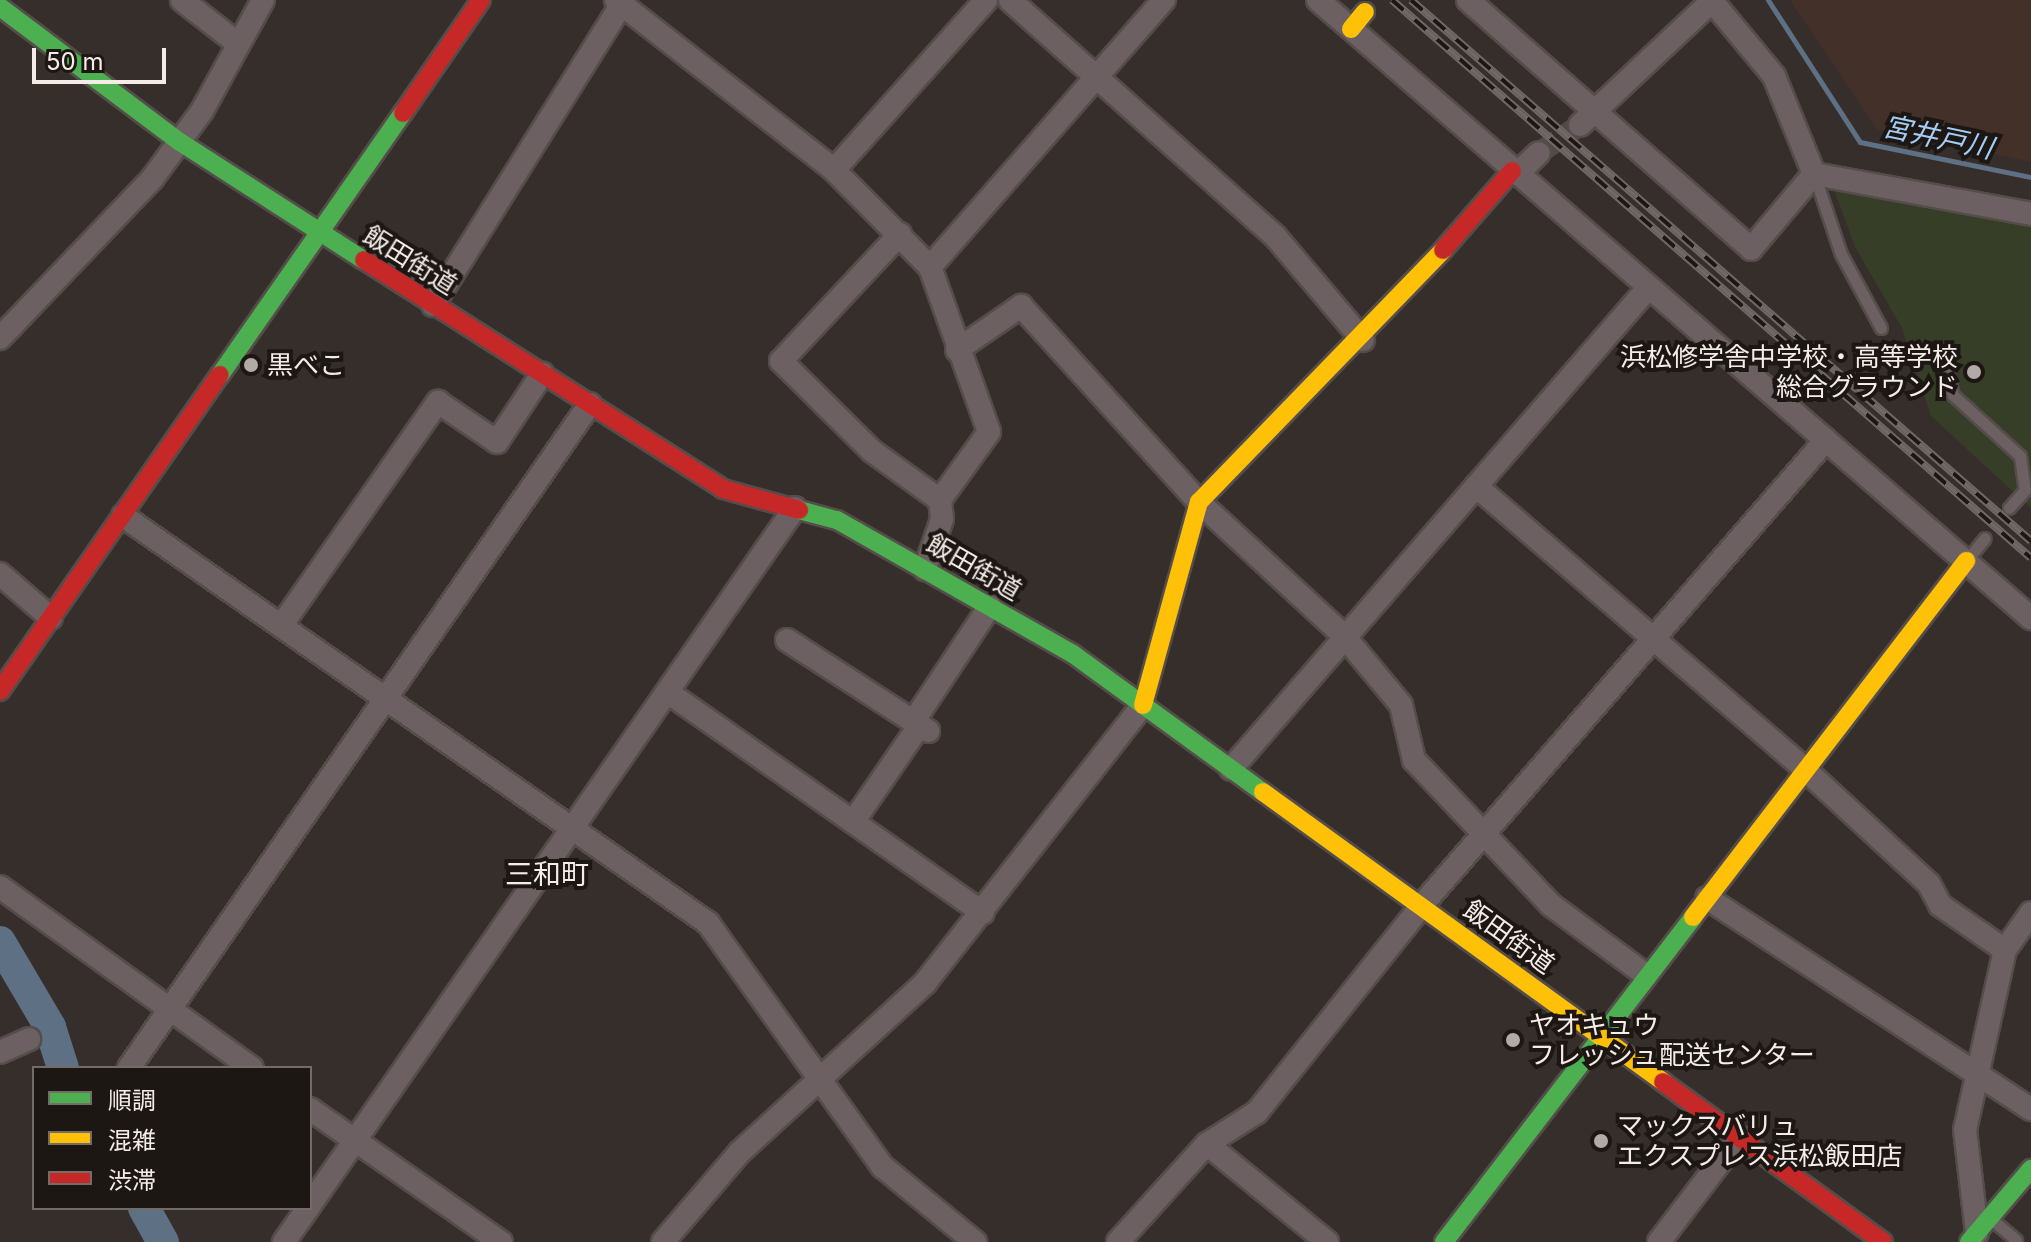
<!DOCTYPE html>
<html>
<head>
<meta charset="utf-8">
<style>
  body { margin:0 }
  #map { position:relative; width:2031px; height:1242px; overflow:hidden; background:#362e2b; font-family:Inter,"Noto Sans JP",sans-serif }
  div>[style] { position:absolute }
  .built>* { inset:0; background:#433129 }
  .green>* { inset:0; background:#373e28 }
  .stream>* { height:5px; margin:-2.5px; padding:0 2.5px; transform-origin:2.5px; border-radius:2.5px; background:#5d7084 }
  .river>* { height:32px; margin:-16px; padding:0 16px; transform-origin:16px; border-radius:16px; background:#5d7084 }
  .street-tunnel>* { height:22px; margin-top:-11px; transform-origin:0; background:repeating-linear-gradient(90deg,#534a47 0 22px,transparent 0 33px) }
  .roads { filter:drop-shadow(2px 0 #544d4a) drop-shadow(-2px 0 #544d4a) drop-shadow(0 2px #544d4a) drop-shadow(0 -2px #544d4a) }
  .lane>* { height:11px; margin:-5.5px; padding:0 5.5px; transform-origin:5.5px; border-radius:5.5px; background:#6c6062 }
  .street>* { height:22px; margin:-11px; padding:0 11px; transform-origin:11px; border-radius:11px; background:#6c6062 }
  .fast>* { height:18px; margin:-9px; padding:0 9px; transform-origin:9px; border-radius:9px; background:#4caf50 }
  .slow>* { height:18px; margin:-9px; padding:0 9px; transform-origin:9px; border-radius:9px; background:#ffc107 }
  .jam>* { height:18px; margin:-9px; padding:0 9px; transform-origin:9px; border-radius:9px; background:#c62828 }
  .rail>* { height:8px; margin-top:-4px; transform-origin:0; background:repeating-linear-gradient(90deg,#1d1714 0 15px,#706767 0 30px); box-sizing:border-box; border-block:2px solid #706767 }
  .dots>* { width:22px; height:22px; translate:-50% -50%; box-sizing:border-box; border:4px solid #1d1714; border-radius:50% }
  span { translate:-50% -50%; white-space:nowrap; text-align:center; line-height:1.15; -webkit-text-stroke:8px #1d1714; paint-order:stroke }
  .street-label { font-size:26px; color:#f5ece8 }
  .poi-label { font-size:26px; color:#f5ece8 }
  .right { translate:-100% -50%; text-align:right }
  .left { translate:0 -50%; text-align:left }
  .water-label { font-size:28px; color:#a4cdf6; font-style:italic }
  .neighbourhood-label { font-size:28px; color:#f5ece8 }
  .legend { position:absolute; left:32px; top:1066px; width:280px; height:144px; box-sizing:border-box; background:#1d1714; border:2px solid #736c69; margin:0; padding:10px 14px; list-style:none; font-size:24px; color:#f5ece8 }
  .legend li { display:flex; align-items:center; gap:16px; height:40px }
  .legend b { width:40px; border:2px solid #736c69 }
  .scale { position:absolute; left:32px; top:48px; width:134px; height:36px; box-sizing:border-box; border:4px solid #f5ece8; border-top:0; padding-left:10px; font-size:24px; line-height:28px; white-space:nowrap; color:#f5ece8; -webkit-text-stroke:6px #1d1714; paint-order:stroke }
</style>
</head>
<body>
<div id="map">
  <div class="built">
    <i style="clip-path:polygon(1790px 0,2031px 0,2031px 162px,1877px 129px)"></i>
  </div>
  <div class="green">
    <i style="clip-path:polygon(1832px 184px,2031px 221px,2031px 508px,1931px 416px,1902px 328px,1855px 247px)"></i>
  </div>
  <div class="stream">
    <i style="left:1768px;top:0;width:169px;rotate:57.1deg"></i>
    <i style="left:1860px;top:142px;width:175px;rotate:11.6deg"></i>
    <i style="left:1757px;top:225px;width:67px;rotate:-51.1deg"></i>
  </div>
  <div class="river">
    <i style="left:0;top:942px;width:99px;rotate:59.5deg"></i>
    <i style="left:50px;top:1027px;width:43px;rotate:72.4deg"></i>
    <i style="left:144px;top:1208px;width:39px;rotate:61deg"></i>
  </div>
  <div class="street-tunnel">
    <i style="left:1539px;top:153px;width:50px;rotate:-34.3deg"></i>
  </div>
  <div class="roads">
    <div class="lane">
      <i style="left:1814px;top:174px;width:84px;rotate:71.4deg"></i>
      <i style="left:1841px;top:254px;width:84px;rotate:61.6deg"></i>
      <i style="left:1942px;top:352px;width:44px;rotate:75.7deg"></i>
      <i style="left:1953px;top:395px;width:91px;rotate:42.3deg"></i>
      <i style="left:2020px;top:456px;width:34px;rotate:82deg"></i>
      <i style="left:2025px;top:490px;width:24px;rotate:132deg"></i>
      <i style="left:1967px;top:560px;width:28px;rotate:-51deg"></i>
      <i style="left:1990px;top:1218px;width:34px;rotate:40deg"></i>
    </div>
    <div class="street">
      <i style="left:182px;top:0;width:70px;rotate:38deg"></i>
      <i style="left:616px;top:0;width:276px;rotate:37.9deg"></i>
      <i style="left:834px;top:170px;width:136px;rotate:45.3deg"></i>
      <i style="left:930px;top:267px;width:175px;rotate:70.3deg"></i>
      <i style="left:989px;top:432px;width:84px;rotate:125.8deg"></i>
      <i style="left:940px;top:500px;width:19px;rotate:84deg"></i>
      <i style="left:942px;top:519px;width:53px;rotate:108.8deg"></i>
      <i style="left:1010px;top:0;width:355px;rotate:41.7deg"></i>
      <i style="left:1275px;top:236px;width:136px;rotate:49.8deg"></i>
      <i style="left:1318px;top:0;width:944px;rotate:40.92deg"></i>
      <i style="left:1468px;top:0;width:377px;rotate:41.3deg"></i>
      <i style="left:1751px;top:249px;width:98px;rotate:-50deg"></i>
      <i style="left:1712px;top:1px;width:97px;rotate:50.4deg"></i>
      <i style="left:1774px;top:76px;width:106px;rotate:67.8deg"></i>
      <i style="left:1580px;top:125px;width:183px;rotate:-43.2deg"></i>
      <i style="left:834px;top:170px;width:228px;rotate:-48.2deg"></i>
      <i style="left:1517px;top:174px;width:30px;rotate:-44deg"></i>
      <i style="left:1814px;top:174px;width:221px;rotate:10.4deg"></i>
      <i style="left:900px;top:234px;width:174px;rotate:133.1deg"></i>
      <i style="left:781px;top:361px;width:128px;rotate:44.7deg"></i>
      <i style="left:872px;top:451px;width:84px;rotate:35.8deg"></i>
      <i style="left:930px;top:267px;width:355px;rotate:-48.8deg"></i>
      <i style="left:433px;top:305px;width:360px;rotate:-57.9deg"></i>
      <i style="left:0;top:338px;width:220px;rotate:-46.3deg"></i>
      <i style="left:152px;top:179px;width:84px;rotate:-53.7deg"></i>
      <i style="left:202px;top:111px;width:127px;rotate:-61.2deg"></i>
      <i style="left:957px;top:350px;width:78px;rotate:-34.5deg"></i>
      <i style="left:1021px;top:306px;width:265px;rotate:47.8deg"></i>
      <i style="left:1199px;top:502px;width:197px;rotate:42.7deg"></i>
      <i style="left:1344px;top:636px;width:89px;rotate:50.4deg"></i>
      <i style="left:1401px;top:705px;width:57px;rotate:76.7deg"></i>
      <i style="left:1414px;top:760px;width:199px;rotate:46.6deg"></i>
      <i style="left:1551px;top:905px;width:118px;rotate:36.4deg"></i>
      <i style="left:1476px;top:486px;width:425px;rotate:40.7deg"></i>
      <i style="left:1798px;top:763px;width:178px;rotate:42.7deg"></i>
      <i style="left:1929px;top:884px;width:24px;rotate:62deg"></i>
      <i style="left:1940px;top:905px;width:79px;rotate:34.7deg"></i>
      <i style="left:123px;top:516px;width:713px;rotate:34.83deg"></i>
      <i style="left:708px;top:923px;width:300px;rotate:54.4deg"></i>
      <i style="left:883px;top:1167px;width:119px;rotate:39.2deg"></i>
      <i style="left:0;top:574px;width:67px;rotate:40.8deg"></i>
      <i style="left:281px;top:626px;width:274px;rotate:-55deg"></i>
      <i style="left:438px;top:402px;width:71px;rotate:34.1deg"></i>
      <i style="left:497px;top:442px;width:82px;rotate:-56.5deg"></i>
      <i style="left:787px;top:640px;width:168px;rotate:32.8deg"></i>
      <i style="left:669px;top:693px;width:383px;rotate:35deg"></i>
      <i style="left:913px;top:722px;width:139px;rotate:-56.4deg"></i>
      <i style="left:1231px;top:769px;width:638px;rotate:-49.07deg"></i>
      <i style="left:853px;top:822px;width:116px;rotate:-55.5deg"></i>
      <i style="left:0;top:887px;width:310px;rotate:35.7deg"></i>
      <i style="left:1707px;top:898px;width:387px;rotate:33.1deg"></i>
      <i style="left:0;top:1052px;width:32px;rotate:-24deg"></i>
      <i style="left:129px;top:1068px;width:808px;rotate:-55.23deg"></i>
      <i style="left:310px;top:1109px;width:233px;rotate:34.9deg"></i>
      <i style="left:1207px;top:1144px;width:155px;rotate:39.2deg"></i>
      <i style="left:310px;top:1205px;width:849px;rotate:-55.17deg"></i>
      <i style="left:1977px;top:1233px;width:104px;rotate:-96.6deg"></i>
      <i style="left:1965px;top:1130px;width:184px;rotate:-77.5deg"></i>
      <i style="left:2005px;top:950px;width:45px;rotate:-54.9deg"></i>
      <i style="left:284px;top:1242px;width:42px;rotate:-54.8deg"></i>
      <i style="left:663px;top:1242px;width:118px;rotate:-49.5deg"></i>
      <i style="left:740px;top:1152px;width:251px;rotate:-42.4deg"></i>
      <i style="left:925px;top:983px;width:353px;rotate:-51.9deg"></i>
      <i style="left:1118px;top:1242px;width:132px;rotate:-47.8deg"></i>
      <i style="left:1207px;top:1144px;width:59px;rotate:-32.6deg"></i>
      <i style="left:1257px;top:1112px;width:265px;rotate:-51.4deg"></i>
      <i style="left:1422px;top:905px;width:616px;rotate:-49.02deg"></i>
      <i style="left:1659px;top:1242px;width:132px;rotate:-52.7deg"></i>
    </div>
    <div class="fast">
      <i style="left:0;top:7px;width:225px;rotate:36.9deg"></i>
      <i style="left:180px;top:142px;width:219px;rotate:32.7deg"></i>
      <i style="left:220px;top:375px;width:320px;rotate:-55.1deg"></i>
      <i style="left:799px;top:510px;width:39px;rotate:15deg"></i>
      <i style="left:837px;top:520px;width:271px;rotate:29.6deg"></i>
      <i style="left:1073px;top:654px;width:235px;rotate:36deg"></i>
      <i style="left:1444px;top:1242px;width:409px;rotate:-52.5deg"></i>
      <i style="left:1969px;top:1242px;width:96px;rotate:-49.7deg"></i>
    </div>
    <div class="slow">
      <i style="left:1351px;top:29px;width:22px;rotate:-51deg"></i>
      <i style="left:1143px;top:705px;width:211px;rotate:-74.6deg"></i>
      <i style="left:1199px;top:502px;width:351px;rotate:-45.9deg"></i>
      <i style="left:1263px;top:792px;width:494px;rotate:35.9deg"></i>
      <i style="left:1693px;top:917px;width:449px;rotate:-52.5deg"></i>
    </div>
    <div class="jam">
      <i style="left:403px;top:113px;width:137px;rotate:-55.4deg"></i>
      <i style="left:1443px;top:250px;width:105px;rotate:-48.9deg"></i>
      <i style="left:364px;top:260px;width:426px;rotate:32.5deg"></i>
      <i style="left:723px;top:489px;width:79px;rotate:15.4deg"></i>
      <i style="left:0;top:691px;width:385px;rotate:-55.2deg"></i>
      <i style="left:1663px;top:1082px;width:272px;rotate:36deg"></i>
    </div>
  </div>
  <div class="rail">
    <i style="left:1392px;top:0;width:848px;rotate:41.13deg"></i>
    <i style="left:1411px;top:0;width:823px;rotate:41.11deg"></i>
  </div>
  <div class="dots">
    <i style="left:251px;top:365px;background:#b2aaa6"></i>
    <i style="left:1974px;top:372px;background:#b2aaa6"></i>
    <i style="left:1513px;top:1040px;background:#b2aaa6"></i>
    <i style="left:1601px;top:1141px;background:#b2aaa6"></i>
  </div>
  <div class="street-label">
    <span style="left:410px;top:260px;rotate:32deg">飯田街道</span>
    <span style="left:974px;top:567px;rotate:30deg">飯田街道</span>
    <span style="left:1509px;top:937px;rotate:36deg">飯田街道</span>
  </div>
  <div class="poi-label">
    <span class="right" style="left:1958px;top:372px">浜松修学舎中学校・高等学校<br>総合グラウンド</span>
    <span class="left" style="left:267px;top:365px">黒べこ</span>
    <span class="left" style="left:1529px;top:1040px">ヤオキュウ<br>フレッシュ配送センター</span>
    <span class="left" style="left:1617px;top:1141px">マックスバリュ<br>エクスプレス浜松飯田店</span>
  </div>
  <div class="water-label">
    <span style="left:1938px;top:137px;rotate:12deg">宮井戸川</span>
  </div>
  <div class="neighbourhood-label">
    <span style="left:547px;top:874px">三和町</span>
  </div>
  <ul class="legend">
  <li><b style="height:10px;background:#4caf50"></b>順調</li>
  <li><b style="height:10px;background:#ffc107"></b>混雑</li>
  <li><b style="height:10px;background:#c62828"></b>渋滞</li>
  </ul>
  <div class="scale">50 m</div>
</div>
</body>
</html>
